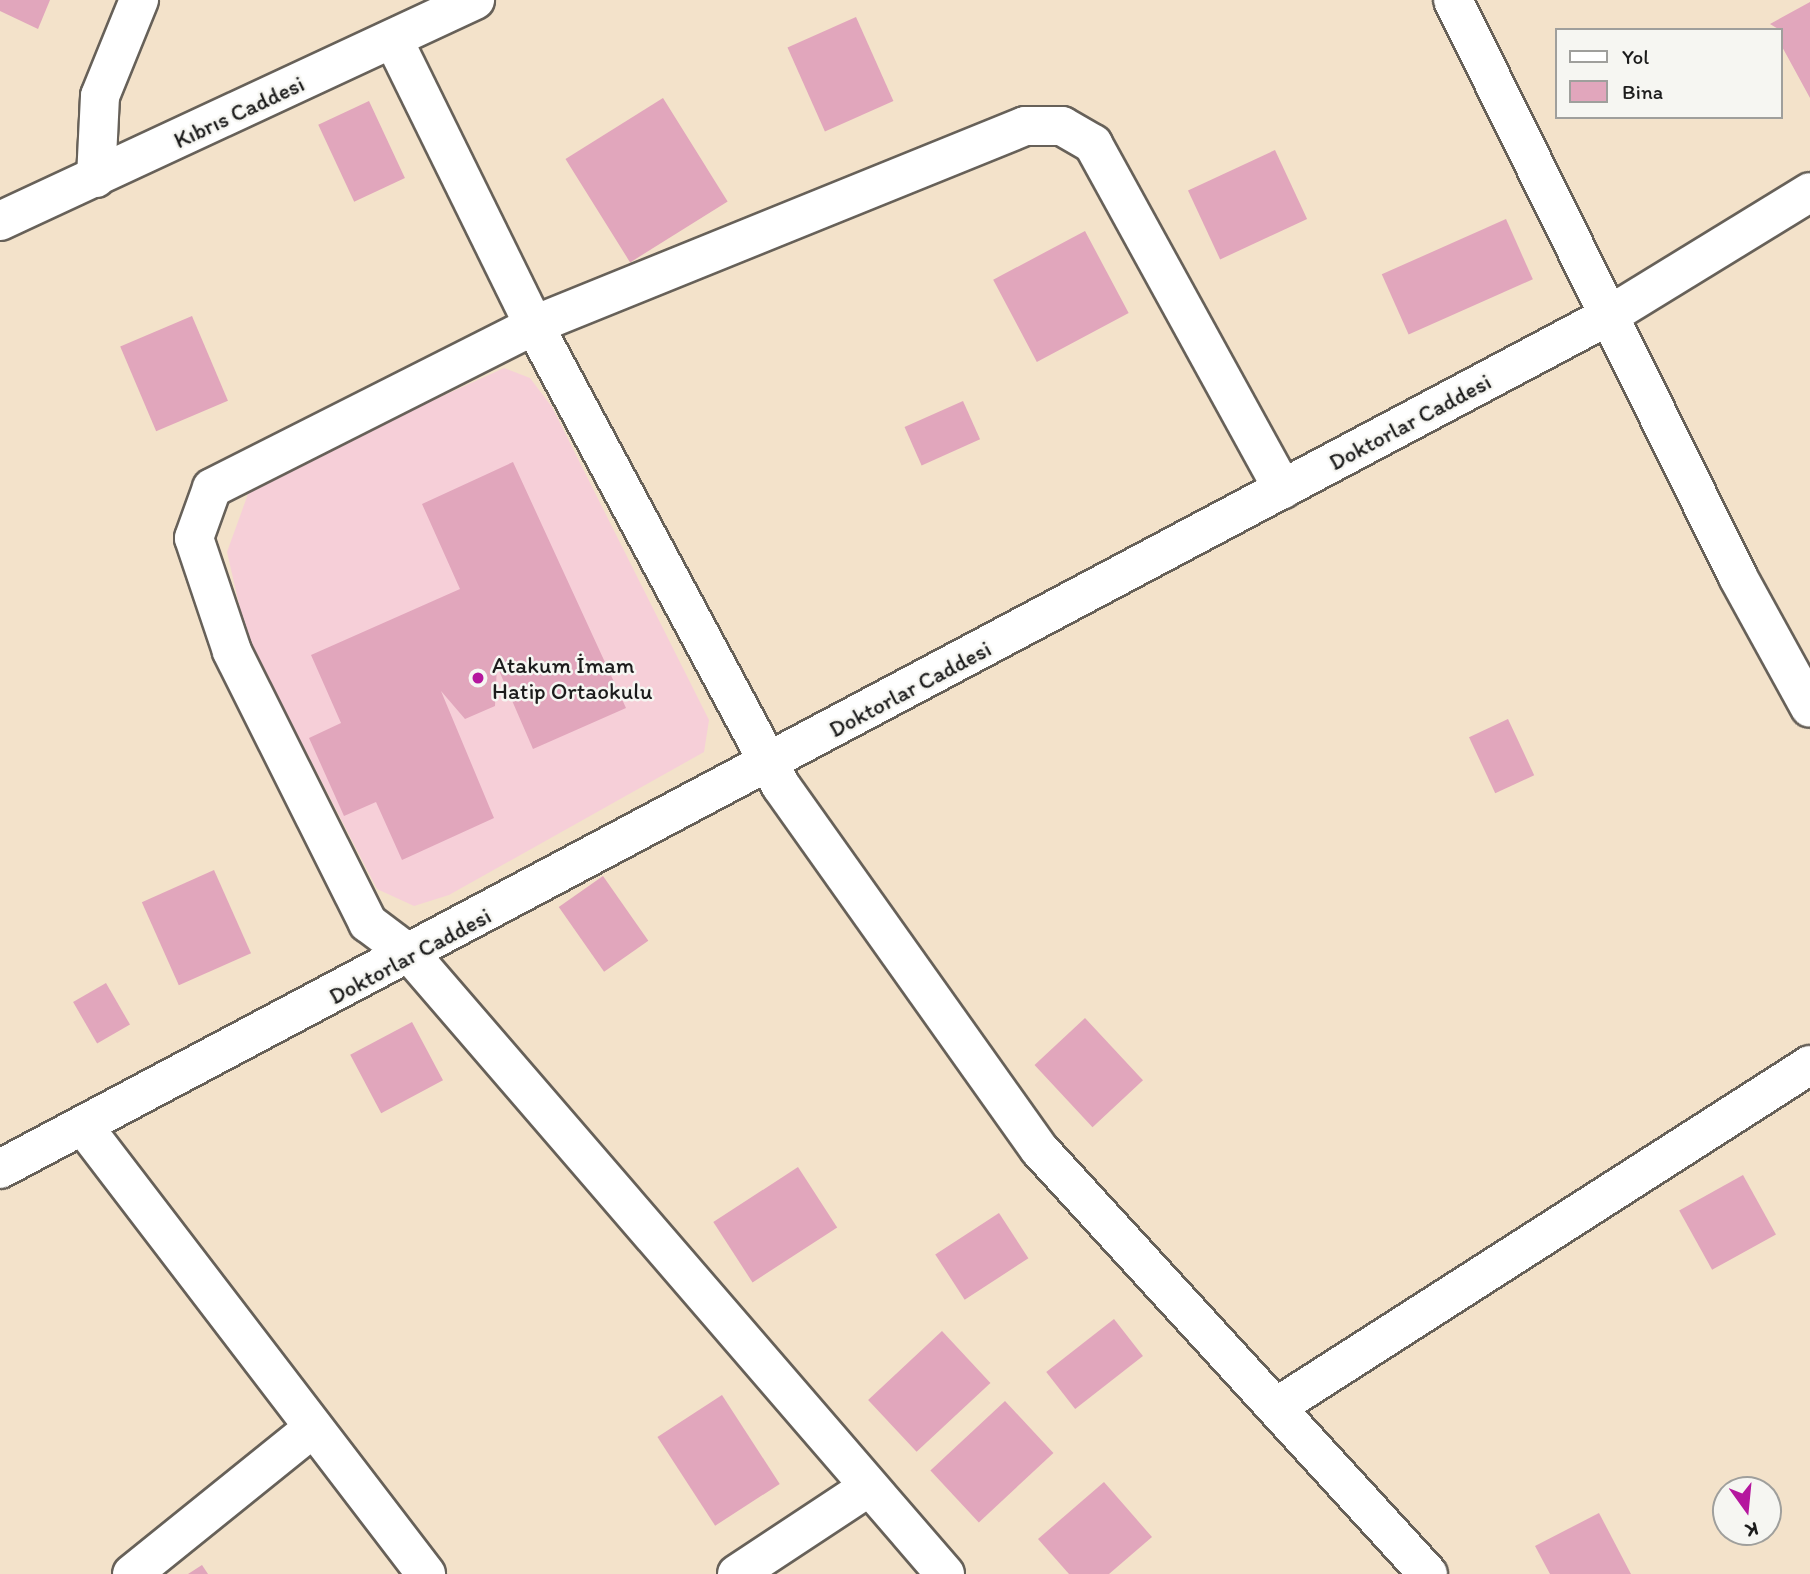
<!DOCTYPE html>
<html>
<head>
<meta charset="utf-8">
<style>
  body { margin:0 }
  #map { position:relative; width:1810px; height:1574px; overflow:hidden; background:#f3e2ca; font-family:Itim,sans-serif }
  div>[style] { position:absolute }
  .built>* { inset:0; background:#f6cfd8 }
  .building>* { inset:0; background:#e1a6bc; transform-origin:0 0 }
  .roads { filter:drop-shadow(2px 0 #676159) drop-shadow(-2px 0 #676159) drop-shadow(0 2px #676159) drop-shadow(0 -2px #676159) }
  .minor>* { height:38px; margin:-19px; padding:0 19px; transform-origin:19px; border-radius:19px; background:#fff }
  .tertiary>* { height:38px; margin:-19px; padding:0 19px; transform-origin:19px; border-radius:19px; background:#fff }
  .dots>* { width:19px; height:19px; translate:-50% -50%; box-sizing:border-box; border:4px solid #f6f6f2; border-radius:50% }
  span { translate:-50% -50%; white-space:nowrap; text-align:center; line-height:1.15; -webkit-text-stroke:5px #f6f6f2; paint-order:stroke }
  .street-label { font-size:23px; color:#1c1c1c }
  .poi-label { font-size:23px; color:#1c1c1c }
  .left { translate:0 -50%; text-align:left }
  .legend { position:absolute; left:1555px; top:28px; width:228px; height:91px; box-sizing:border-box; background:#f6f6f2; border:2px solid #9f9f9c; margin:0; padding:9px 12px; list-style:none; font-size:21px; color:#1c1c1c }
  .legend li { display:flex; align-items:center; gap:14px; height:35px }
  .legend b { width:35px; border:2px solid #9f9f9c }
  .north { position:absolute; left:1712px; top:1476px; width:70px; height:70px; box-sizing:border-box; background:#f6f6f2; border:2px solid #9f9f9c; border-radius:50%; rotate:165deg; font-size:19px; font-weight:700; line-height:28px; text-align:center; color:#1c1c1c }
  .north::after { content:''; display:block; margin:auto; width:24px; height:32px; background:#b5179e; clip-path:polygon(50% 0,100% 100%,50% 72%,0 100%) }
</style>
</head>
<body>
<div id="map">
  <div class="built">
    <i style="clip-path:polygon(504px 368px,530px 378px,552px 407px,709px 720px,704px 752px,449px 895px,414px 906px,377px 889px,246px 635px,227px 552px,252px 483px)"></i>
  </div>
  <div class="building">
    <i style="clip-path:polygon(0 0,50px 0,38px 29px,0 11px)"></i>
    <i style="clip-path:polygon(1810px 2px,1810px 98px,1780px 43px,1780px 30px,1770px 24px)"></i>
    <i style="left:856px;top:17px;width:92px;height:75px;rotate:66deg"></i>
    <i style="left:663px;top:98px;width:122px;height:115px;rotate:58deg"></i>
    <i style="left:369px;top:101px;width:85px;height:56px;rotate:65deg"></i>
    <i style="left:1275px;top:150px;width:76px;height:96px;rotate:65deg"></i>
    <i style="left:1506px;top:219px;width:66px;height:136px;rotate:66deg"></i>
    <i style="left:1085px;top:231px;width:93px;height:104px;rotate:62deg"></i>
    <i style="left:192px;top:316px;width:92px;height:78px;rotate:67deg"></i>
    <i style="left:963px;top:401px;width:42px;height:64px;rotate:66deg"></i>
    <i style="clip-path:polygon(513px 462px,626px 708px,533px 749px,497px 666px,495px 706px,465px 719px,441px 691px,494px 818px,402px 860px,376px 802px,344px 816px,309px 738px,341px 723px,311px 655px,460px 589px,422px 504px)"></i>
    <i style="left:1508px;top:719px;width:62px;height:43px;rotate:65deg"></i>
    <i style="left:214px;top:870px;width:91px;height:79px;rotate:66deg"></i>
    <i style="left:603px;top:876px;width:79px;height:54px;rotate:55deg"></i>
    <i style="left:106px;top:983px;width:48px;height:38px;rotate:60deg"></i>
    <i style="left:1085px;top:1018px;width:85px;height:69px;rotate:47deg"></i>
    <i style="left:412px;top:1022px;width:66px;height:70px;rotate:62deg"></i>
    <i style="left:798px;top:1167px;width:72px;height:101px;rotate:57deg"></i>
    <i style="left:1743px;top:1175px;width:68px;height:73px;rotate:61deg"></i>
    <i style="left:999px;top:1213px;width:54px;height:76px;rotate:57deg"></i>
    <i style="left:1114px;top:1319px;width:47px;height:86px;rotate:52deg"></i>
    <i style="left:942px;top:1331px;width:71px;height:101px;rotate:47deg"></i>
    <i style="left:722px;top:1395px;width:106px;height:77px;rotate:57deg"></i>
    <i style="left:1005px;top:1401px;width:71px;height:102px;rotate:47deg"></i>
    <i style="clip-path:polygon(1104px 1482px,1152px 1537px,1109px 1574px,1069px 1574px,1038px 1539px)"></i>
    <i style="clip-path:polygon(1599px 1513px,1631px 1574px,1550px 1574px,1535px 1546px)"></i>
    <i style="clip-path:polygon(202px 1565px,208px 1574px,188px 1574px)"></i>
  </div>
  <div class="roads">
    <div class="minor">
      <i style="left:1453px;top:0;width:644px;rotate:63.71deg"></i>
      <i style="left:1738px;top:577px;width:149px;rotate:61.2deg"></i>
      <i style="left:393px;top:39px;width:319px;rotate:63.8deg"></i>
      <i style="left:534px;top:325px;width:523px;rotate:61.82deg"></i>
      <i style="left:781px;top:786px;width:445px;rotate:54.6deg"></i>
      <i style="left:1039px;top:1149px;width:576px;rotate:47.53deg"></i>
      <i style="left:96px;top:178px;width:82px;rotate:-87.2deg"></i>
      <i style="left:100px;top:96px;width:104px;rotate:-67.9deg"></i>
      <i style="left:84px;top:1127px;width:563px;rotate:52.58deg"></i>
      <i style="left:1278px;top:1406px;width:632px;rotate:-32.66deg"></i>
      <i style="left:132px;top:1574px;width:233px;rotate:-38.9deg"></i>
      <i style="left:737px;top:1574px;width:154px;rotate:-33.4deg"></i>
      <i style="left:945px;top:1574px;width:816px;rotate:-130.78deg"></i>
      <i style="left:412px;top:956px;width:55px;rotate:-143.1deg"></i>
      <i style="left:368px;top:923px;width:304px;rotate:-116.6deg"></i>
      <i style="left:232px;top:651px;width:119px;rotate:-108.6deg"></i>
      <i style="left:194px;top:538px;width:53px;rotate:-70.2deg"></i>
      <i style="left:212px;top:488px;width:361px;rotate:-26.8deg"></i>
      <i style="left:534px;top:325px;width:530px;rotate:-22.06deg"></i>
      <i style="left:1025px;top:126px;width:37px"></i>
      <i style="left:1062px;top:126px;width:36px;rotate:30deg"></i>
      <i style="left:1093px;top:144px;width:394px;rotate:61.2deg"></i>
    </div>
    <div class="tertiary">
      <i style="left:0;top:221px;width:524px;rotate:-24.95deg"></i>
      <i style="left:0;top:1169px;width:1820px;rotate:-27.94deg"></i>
      <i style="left:1608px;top:316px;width:237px;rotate:-31.5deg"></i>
    </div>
  </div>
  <div class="dots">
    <i style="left:478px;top:678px;background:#b5179e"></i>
  </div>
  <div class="street-label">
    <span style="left:239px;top:112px;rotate:-25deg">Kıbrıs Caddesi</span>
    <span style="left:1410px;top:422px;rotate:-28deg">Doktorlar Caddesi</span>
    <span style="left:910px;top:689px;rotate:-28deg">Doktorlar Caddesi</span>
    <span style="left:410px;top:956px;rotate:-28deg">Doktorlar Caddesi</span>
  </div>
  <div class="poi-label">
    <span class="left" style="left:492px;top:678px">Atakum İmam<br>Hatip Ortaokulu</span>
  </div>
  <ul class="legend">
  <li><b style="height:9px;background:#fff"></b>Yol</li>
  <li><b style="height:19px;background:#e1a6bc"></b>Bina</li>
  </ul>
  <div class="north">K</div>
</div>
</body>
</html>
